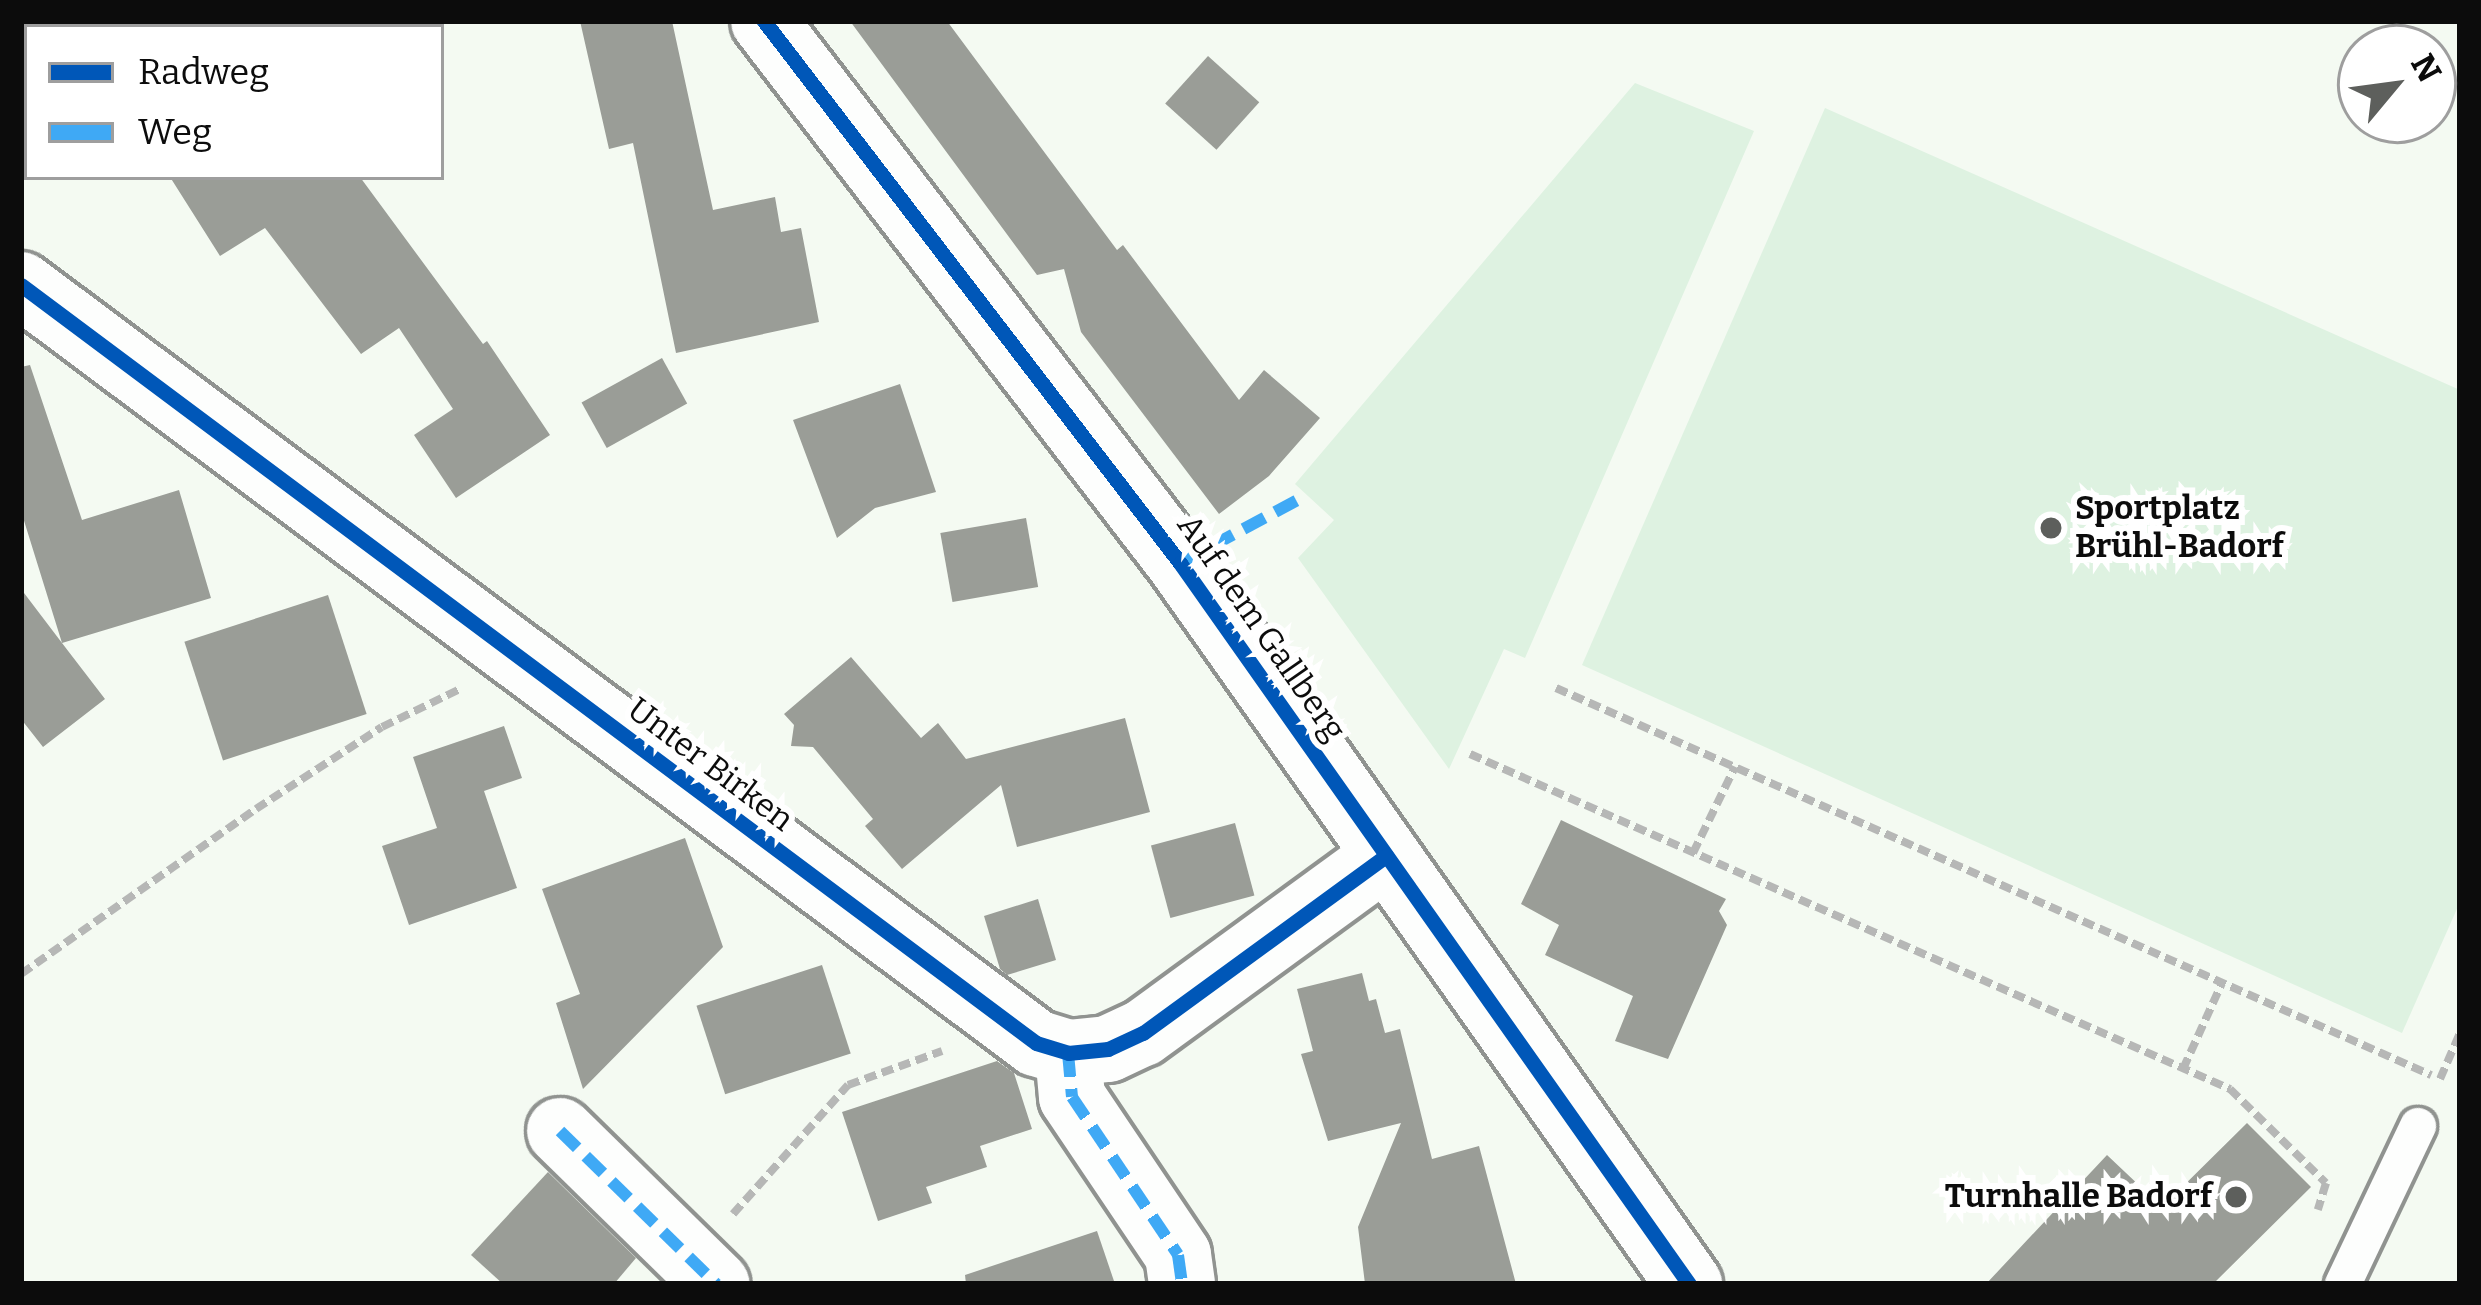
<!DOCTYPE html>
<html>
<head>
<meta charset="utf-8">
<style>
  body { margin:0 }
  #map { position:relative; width:2481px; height:1305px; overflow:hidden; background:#f4faf2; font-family:Bitter,serif }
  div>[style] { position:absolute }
  .pitch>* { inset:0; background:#def2e1 }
  .building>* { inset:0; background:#9a9d97; transform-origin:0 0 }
  .path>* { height:8px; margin-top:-4px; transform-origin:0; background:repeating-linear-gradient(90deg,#b6b7b6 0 12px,transparent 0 18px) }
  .roads { filter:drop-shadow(3px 0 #909390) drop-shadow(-3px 0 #909390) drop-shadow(0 3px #909390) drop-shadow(0 -3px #909390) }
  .lane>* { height:36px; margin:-18px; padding:0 18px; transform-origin:18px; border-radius:18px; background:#fdfefd }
  .street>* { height:66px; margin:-33px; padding:0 33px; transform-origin:33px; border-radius:33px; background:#fdfefd }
  .quiet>* { height:12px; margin-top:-6px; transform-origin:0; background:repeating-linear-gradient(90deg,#3fa9f5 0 24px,transparent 0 36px) }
  .cycleway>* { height:15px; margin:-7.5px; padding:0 7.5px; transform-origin:7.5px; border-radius:7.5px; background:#0057b8 }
  .dots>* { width:33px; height:33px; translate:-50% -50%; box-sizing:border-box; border:6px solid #fff; border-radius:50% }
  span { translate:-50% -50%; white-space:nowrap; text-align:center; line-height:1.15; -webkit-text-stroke:12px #fff; paint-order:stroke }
  .poi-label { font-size:33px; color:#0c0c0c; font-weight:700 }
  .left { translate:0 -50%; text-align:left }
  .right { translate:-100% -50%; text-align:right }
  .street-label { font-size:33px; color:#0c0c0c }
  .frame { position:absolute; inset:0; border:24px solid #0c0c0c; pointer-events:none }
  .legend { position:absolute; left:24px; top:24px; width:420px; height:156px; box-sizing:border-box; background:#fff; border:3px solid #9e9e9e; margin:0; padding:15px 21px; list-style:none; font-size:36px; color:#0c0c0c }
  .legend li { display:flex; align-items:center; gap:24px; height:60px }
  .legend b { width:60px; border:3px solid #9e9e9e }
  .north { position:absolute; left:2337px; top:24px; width:120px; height:120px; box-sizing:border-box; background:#fff; border:3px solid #9e9e9e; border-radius:50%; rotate:61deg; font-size:33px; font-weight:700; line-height:48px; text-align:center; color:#0c0c0c }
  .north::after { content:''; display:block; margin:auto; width:42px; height:54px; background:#5d5f5c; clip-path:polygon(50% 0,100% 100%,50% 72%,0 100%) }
</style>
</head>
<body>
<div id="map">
  <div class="pitch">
    <i style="clip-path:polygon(1635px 83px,1754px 131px,1525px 658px,1504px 649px,1449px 769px,1298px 558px,1334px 520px,1295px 484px)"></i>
    <i style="clip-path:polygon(1825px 108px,2460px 390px,2460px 902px,2402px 1033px,1582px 665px)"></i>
  </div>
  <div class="building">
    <i style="clip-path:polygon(580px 21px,672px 21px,713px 210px,775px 197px,781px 232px,801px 228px,819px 322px,676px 353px,633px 143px,609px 149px)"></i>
    <i style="clip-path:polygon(850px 21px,947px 21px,1117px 250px,1123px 245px,1239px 400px,1264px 370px,1320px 418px,1269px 476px,1219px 514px,1081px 332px,1064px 269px,1037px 275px)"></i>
    <i style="left:1208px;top:56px;width:69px;height:64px;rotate:42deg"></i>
    <i style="clip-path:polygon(170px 177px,360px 177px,483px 344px,487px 341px,550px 435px,456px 498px,414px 435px,453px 409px,399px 328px,361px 354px,265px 228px,220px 256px)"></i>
    <i style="left:662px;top:358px;width:52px;height:92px;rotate:61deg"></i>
    <i style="clip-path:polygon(30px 365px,82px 520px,179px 490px,211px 598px,62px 643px,105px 699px,43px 747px,21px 719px,21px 589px,62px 643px,21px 511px,21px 367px)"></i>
    <i style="clip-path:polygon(900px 384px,936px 492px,875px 508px,837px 538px,793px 420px)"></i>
    <i style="left:1026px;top:518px;width:70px;height:87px;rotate:80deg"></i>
    <i style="left:328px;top:595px;width:125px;height:151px;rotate:72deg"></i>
    <i style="clip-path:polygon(851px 657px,921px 738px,938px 723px,966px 759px,1125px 718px,1150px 812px,1017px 847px,1001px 785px,902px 869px,865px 826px,873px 819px,813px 747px,791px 746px,794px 725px,784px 714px)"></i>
    <i style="clip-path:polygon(504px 726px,522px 778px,484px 791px,517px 888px,409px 925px,382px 846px,437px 828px,413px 757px)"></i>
    <i style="clip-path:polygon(1561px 820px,1726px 899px,1719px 911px,1727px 925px,1668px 1059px,1615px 1041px,1633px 996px,1545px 955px,1559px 925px,1521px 904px)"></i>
    <i style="left:1235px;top:823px;width:75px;height:87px;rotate:75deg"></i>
    <i style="clip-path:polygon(685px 838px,723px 947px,583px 1089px,556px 1003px,580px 994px,542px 889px)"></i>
    <i style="clip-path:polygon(1038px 899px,1056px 960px,1007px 975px,1000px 969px,984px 916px)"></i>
    <i style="left:822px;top:965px;width:93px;height:132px;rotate:72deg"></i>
    <i style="clip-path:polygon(1362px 973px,1369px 1001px,1376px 999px,1385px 1033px,1400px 1029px,1432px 1159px,1479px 1146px,1516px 1284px,1365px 1284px,1358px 1227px,1401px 1123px,1328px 1141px,1301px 1054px,1313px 1051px,1297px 989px)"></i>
    <i style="clip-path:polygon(997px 1061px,1014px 1073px,1032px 1129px,980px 1146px,987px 1167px,926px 1187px,932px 1203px,878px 1221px,842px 1112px)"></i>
    <i style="clip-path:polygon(2247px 1123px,2311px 1187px,2213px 1284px,1986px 1284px,2107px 1155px,2162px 1207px)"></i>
    <i style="clip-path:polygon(548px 1172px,636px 1258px,614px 1284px,503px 1284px,471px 1255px)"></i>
    <i style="clip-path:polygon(1097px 1231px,1115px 1284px,966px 1284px,965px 1275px)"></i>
  </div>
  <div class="path">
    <i style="left:1556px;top:688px;width:957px;rotate:23.86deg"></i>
    <i style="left:1470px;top:754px;width:831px;rotate:23.79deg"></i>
    <i style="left:2230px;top:1089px;width:134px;rotate:44.4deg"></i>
    <i style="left:2326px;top:1183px;width:28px;rotate:107deg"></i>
    <i style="left:1693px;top:853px;width:96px;rotate:-64deg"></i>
    <i style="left:21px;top:974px;width:287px;rotate:-35.1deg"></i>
    <i style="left:256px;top:809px;width:150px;rotate:-33.1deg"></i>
    <i style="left:382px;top:727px;width:85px;rotate:-26deg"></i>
    <i style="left:2183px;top:1069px;width:94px;rotate:-65.6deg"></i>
    <i style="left:2440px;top:1079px;width:50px;rotate:-66.5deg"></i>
    <i style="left:733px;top:1214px;width:173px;rotate:-48.3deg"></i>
    <i style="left:848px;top:1085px;width:100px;rotate:-19.9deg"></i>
  </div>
  <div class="roads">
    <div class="lane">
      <i style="left:2343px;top:1284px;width:175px;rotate:-64.6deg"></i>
    </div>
    <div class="street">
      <i style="left:764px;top:21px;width:683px;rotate:52.49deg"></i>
      <i style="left:1180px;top:563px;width:883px;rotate:54.78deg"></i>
      <i style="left:45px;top:27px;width:11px;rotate:-34deg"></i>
      <i style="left:21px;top:285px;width:1267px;rotate:36.75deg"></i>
      <i style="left:1036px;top:1043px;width:34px;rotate:17deg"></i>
      <i style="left:1068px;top:1053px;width:40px;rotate:-5.7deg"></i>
      <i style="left:1108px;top:1049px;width:38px;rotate:-25deg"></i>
      <i style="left:1143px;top:1033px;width:301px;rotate:-36.1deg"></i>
      <i style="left:1068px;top:1053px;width:44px;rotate:84.8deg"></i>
      <i style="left:1072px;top:1097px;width:190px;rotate:56.1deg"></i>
      <i style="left:1178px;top:1255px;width:29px;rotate:82deg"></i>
      <i style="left:560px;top:1131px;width:219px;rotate:44.4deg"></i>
    </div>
  </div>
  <div class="quiet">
    <i style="left:1180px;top:563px;width:144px;rotate:-28.2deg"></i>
    <i style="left:1068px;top:1053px;width:44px;rotate:84.8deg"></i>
    <i style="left:1072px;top:1097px;width:190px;rotate:56.1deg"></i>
    <i style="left:1178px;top:1255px;width:29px;rotate:82deg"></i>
    <i style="left:560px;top:1131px;width:219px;rotate:44.4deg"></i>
  </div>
  <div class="cycleway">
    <i style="left:764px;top:21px;width:683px;rotate:52.49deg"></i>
    <i style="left:1180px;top:563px;width:883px;rotate:54.78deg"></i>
    <i style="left:21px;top:285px;width:1267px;rotate:36.75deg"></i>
    <i style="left:1036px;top:1043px;width:34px;rotate:17deg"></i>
    <i style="left:1068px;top:1053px;width:40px;rotate:-5.7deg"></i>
    <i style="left:1108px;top:1049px;width:38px;rotate:-25deg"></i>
    <i style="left:1143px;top:1033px;width:301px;rotate:-36.1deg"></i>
  </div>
  <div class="dots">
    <i style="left:2051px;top:528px;background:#5d5f5c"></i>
    <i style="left:2236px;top:1197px;background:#5d5f5c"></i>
  </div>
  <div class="poi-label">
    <span class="left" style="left:2075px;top:528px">Sportplatz<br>Brühl-Badorf</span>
    <span class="right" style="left:2212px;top:1197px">Turnhalle Badorf</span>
  </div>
  <div class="street-label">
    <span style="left:1261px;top:628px;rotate:55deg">Auf dem Gallberg</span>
    <span style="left:710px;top:765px;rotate:37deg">Unter Birken</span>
  </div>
  <div class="frame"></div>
  <ul class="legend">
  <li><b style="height:15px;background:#0057b8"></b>Radweg</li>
  <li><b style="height:15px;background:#3fa9f5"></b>Weg</li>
  </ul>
  <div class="north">N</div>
</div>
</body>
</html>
